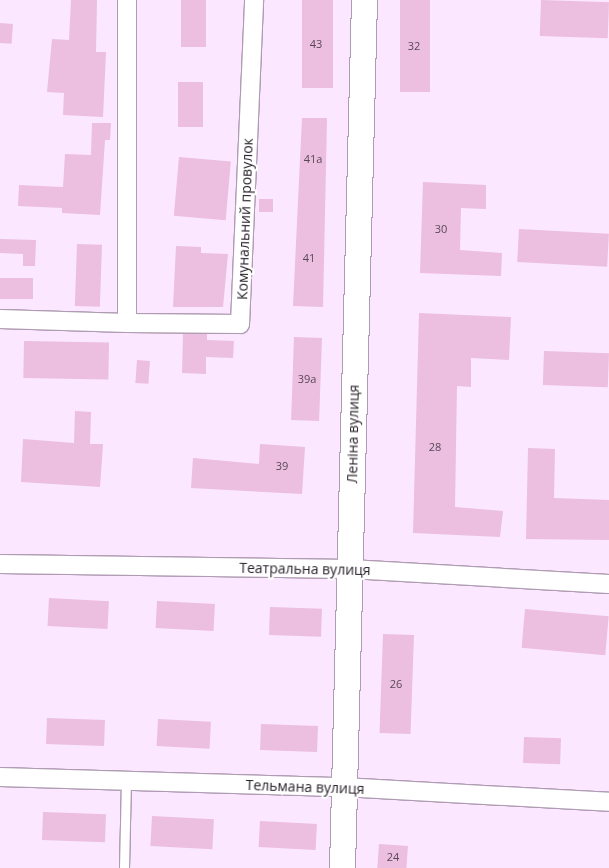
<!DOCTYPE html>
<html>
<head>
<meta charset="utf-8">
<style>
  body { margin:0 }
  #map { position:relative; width:609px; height:868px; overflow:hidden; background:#fbe7ff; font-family:"Open Sans",sans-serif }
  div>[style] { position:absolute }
  .building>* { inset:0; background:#ecbee0; transform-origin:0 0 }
  .roads { filter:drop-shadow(1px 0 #af9cb2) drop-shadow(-1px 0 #af9cb2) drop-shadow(0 1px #af9cb2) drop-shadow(0 -1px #af9cb2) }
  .lane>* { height:9px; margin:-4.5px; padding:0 4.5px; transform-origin:4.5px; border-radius:4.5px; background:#fff }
  .street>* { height:18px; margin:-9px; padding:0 9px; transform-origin:9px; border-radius:9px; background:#fff }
  .secondary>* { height:25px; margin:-12.5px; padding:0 12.5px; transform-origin:12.5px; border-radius:12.5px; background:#fff }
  span { translate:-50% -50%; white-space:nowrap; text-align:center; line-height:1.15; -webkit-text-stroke:4.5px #fff; paint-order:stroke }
  .number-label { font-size:11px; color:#584857 }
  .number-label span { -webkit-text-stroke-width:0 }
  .street-label { font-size:14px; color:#272029 }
</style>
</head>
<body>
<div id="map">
  <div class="building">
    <i style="clip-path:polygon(71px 0,97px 0,96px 52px,106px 52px,103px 117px,63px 115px,64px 93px,47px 92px,52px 39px,69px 40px)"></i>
    <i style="left:181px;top:0;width:25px;height:47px"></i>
    <i style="left:302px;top:0;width:31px;height:88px"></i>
    <i style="left:400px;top:0;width:30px;height:92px"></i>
    <i style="left:541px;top:0;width:68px;height:36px;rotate:2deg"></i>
    <i style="left:0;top:23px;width:13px;height:20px;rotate:4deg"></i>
    <i style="left:178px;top:82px;width:25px;height:45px"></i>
    <i style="clip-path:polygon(302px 118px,327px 118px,323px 307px,293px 306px)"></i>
    <i style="clip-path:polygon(92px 123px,111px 123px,110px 140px,105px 140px,100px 215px,62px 213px,62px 208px,18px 206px,19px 185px,63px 187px,65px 154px,91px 155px)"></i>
    <i style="left:179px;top:157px;width:52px;height:59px;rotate:5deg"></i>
    <i style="clip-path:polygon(423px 182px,486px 185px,486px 209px,461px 208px,460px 250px,502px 253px,501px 276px,420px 273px)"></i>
    <i style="left:259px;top:199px;width:14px;height:13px"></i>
    <i style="left:519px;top:229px;width:90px;height:33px;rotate:3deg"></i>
    <i style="clip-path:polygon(0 239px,36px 240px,35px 266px,23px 266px,23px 254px,0 253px)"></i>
    <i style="left:77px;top:244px;width:25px;height:62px;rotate:2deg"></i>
    <i style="clip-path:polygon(176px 246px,201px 247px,201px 253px,228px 254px,223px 307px,173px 307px)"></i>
    <i style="left:0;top:278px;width:33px;height:21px"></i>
    <i style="clip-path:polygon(419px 313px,511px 317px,509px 360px,471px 358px,471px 387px,457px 386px,455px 507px,503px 511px,500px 537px,413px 533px)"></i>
    <i style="clip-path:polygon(183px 334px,207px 334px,207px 340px,234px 341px,233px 358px,206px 357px,206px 374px,182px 373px)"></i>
    <i style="left:294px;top:337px;width:28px;height:83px;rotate:2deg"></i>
    <i style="left:24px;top:341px;width:85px;height:37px;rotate:1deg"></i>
    <i style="left:544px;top:351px;width:65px;height:34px;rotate:2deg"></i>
    <i style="left:137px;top:360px;width:13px;height:23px;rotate:4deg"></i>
    <i style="clip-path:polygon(75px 411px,91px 412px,90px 444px,103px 444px,100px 487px,21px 482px,23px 439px,74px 443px)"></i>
    <i style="clip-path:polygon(260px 444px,305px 447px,302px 494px,191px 488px,193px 458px,259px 464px)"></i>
    <i style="clip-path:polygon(528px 448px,555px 449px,554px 498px,609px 500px,609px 540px,526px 539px)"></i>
    <i style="left:49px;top:598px;width:60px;height:28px;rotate:3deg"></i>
    <i style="left:157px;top:601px;width:58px;height:27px;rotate:3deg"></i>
    <i style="left:270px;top:607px;width:52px;height:28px;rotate:2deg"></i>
    <i style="left:525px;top:609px;width:84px;height:39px;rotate:5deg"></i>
    <i style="left:383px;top:634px;width:31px;height:99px;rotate:2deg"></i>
    <i style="left:47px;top:718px;width:58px;height:26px;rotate:2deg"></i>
    <i style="left:158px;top:719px;width:53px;height:27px;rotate:3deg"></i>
    <i style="left:261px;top:724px;width:57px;height:26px;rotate:2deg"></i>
    <i style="left:524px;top:737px;width:37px;height:26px;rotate:2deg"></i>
    <i style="left:43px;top:812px;width:63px;height:28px;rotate:2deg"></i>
    <i style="left:152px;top:816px;width:62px;height:30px;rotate:3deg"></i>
    <i style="left:260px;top:821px;width:57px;height:26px;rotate:3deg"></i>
    <i style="left:379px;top:844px;width:29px;height:24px;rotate:4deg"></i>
  </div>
  <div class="roads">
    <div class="lane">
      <i style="left:124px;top:868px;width:87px;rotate:-88.7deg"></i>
    </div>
    <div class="street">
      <i style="left:127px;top:0;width:323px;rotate:90deg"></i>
      <i style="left:127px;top:323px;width:113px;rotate:0.5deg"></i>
      <i style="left:240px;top:324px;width:324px;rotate:-87.5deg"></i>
      <i style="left:0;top:319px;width:127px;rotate:1.8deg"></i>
      <i style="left:0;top:564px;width:350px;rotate:0.8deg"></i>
      <i style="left:350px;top:569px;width:259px;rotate:3.3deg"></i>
      <i style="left:0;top:777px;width:343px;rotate:1.7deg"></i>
      <i style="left:343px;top:787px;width:266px;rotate:3.2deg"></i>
    </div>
    <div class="secondary">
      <i style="left:342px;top:868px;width:868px;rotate:-88.55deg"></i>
    </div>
  </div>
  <div class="number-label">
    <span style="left:316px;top:44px">43</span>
    <span style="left:414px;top:46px">32</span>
    <span style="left:313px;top:159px">41а</span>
    <span style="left:441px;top:229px">30</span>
    <span style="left:309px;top:258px">41</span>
    <span style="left:307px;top:379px">39а</span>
    <span style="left:435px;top:447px">28</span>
    <span style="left:282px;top:466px">39</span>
    <span style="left:396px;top:684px">26</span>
    <span style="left:393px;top:857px">24</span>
  </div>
  <div class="street-label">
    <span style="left:245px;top:219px;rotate:-88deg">Комунальний провулок</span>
    <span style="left:353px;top:434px;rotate:-89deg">Леніна вулиця</span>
    <span style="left:305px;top:569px;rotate:1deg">Театральна вулиця</span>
    <span style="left:305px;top:787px;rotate:2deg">Тельмана вулиця</span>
  </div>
</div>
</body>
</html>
